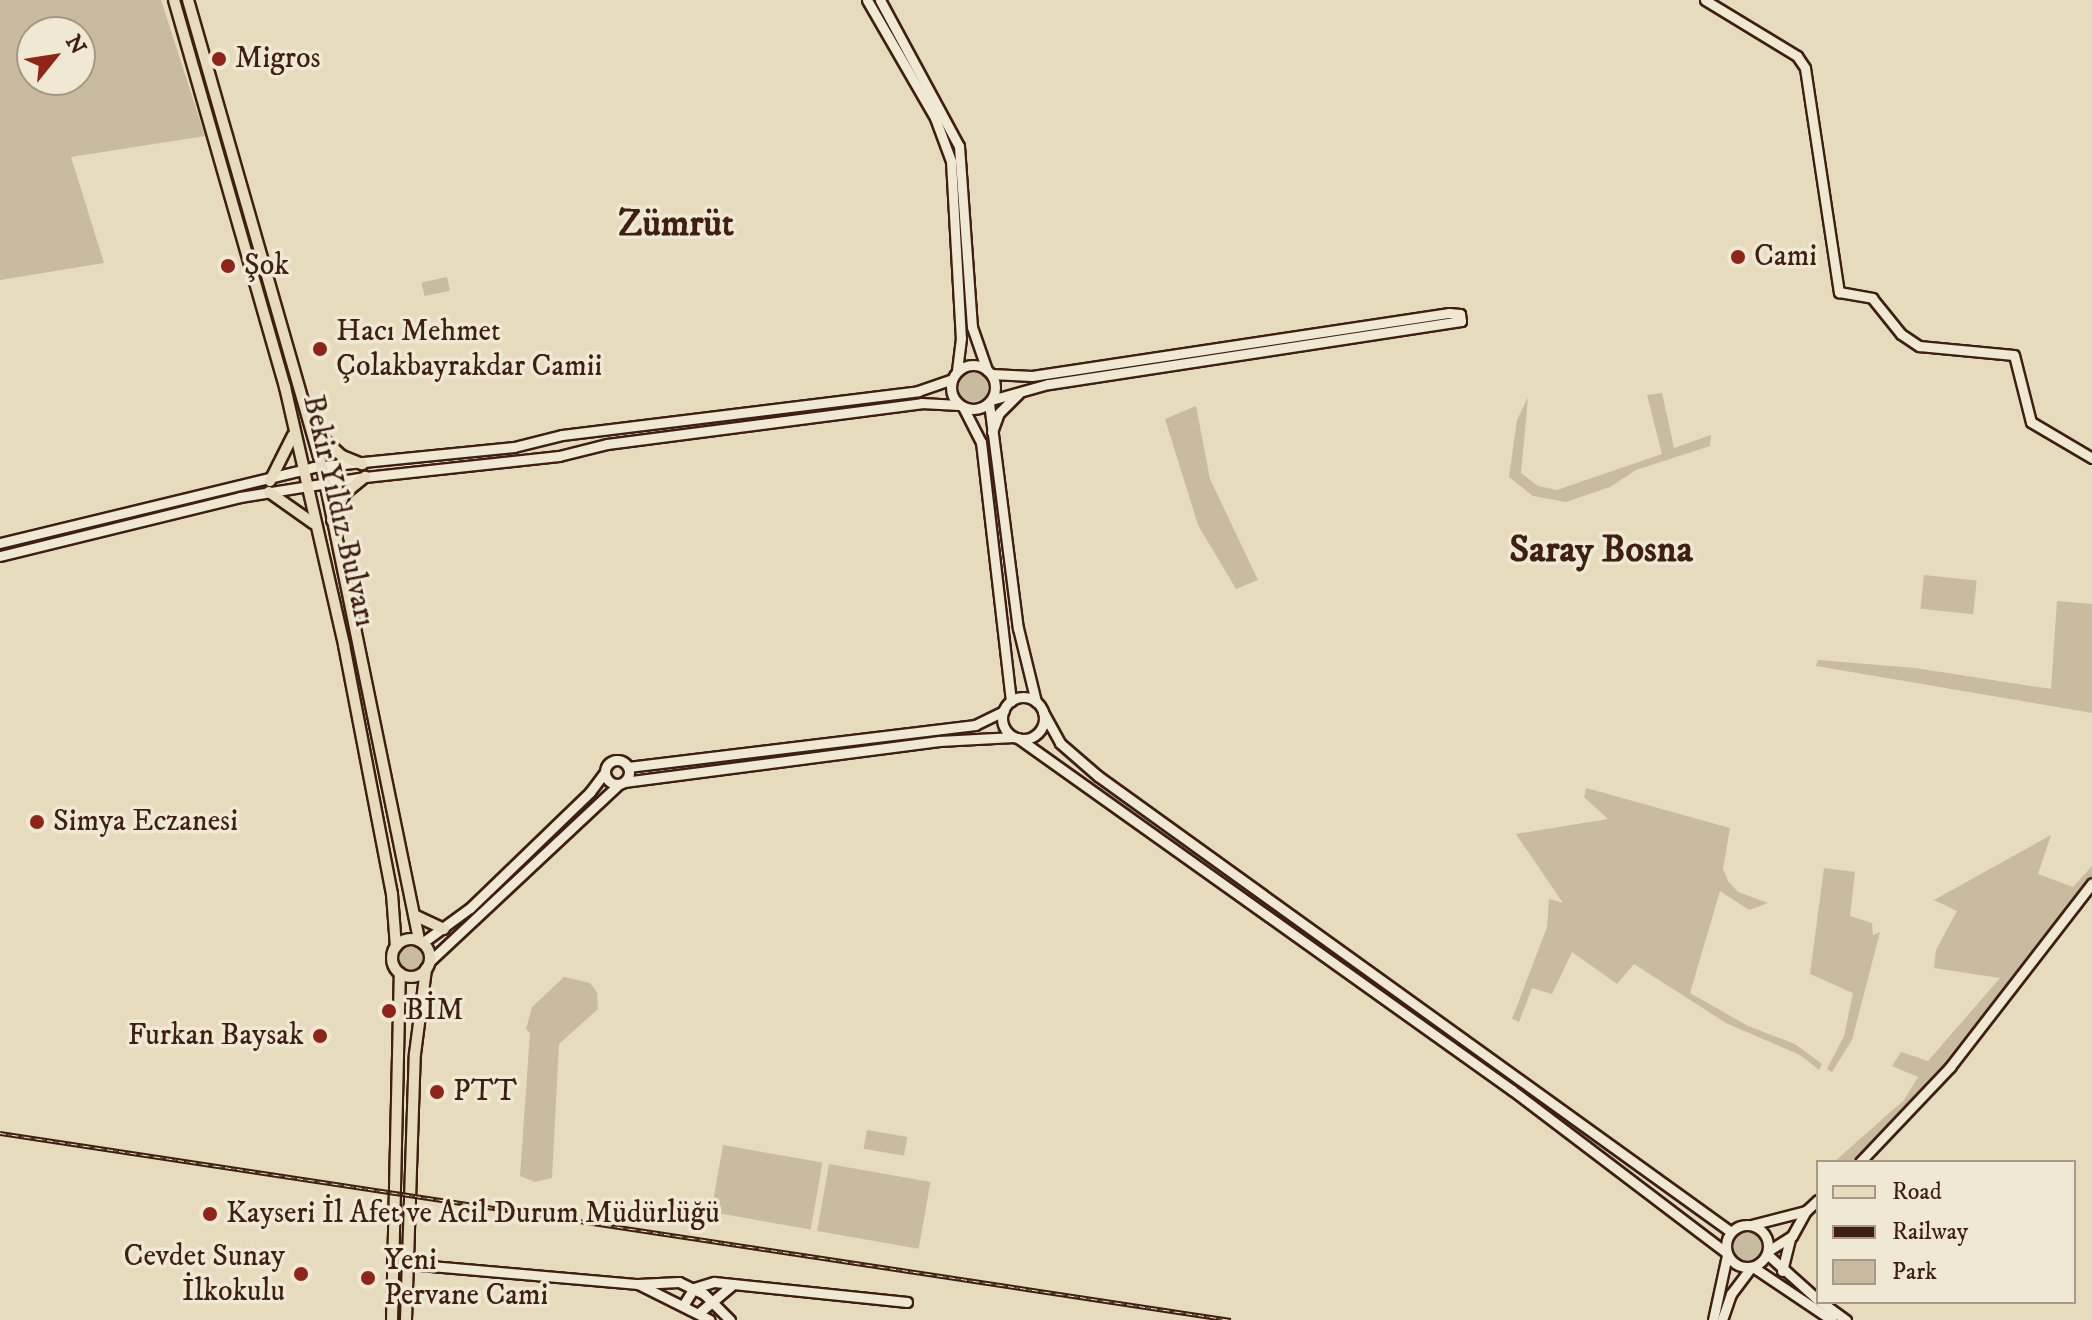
<!DOCTYPE html>
<html>
<head>
<meta charset="utf-8">
<style>
  body { margin:0 }
  #map { position:relative; width:2092px; height:1320px; overflow:hidden; background:#e6dbbc; font-family:"IM FELL DW Pica",serif }
  div>[style] { position:absolute }
  .green>* { inset:0; background:#c9bb9f; transform-origin:0 0 }
  .round { border-radius:50% }
  .roads { filter:drop-shadow(2px 0 #3e1f11) drop-shadow(-2px 0 #3e1f11) drop-shadow(0 2px #3e1f11) drop-shadow(0 -2px #3e1f11) }
  .secondary>* { height:9px; margin:-4.5px; padding:0 4.5px; transform-origin:4.5px; border-radius:4.5px; background:#efe8d3 }
  .secondary>.ring { margin:-4.5px; padding:0; box-sizing:content-box; background:none; border:9px solid #efe8d3; border-radius:50% }
  .primary>* { height:10px; margin:-5px; padding:0 5px; transform-origin:5px; border-radius:5px; background:#e6dbbc }
  .primary>.ring { margin:-5px; padding:0; box-sizing:content-box; background:none; border:10px solid #e6dbbc; border-radius:50% }
  .rail>* { height:5px; margin-top:-2.5px; transform-origin:0; background:repeating-linear-gradient(90deg,#efe8d3 0 6px,#3e1f11 0 12px); box-sizing:border-box; border-block:2px solid #3e1f11 }
  .dots>* { width:22px; height:22px; translate:-50% -50%; box-sizing:border-box; border:4px solid #efe8d3; border-radius:50% }
  span { translate:-50% -50%; white-space:nowrap; text-align:center; line-height:1.15; -webkit-text-stroke:7px #efe8d3; paint-order:stroke }
  .poi-label { font-size:30px; color:#3e1f11 }
  .left { translate:0 -50%; text-align:left }
  .right { translate:-100% -50%; text-align:right }
  .street-label { font-size:30px; color:#3e1f11 }
  .district-label { font-size:38px; color:#3e1f11; font-weight:700 }
  .legend { position:absolute; left:1816px; top:1160px; width:260px; height:144px; box-sizing:border-box; background:#efe8d3; border:2px solid #a89885; margin:0; padding:10px 14px; list-style:none; font-size:24px; color:#3e1f11 }
  .legend li { display:flex; align-items:center; gap:16px; height:40px }
  .legend b { width:40px; border:2px solid #a89885 }
  .north { position:absolute; left:16px; top:16px; width:80px; height:80px; box-sizing:border-box; background:#efe8d3; border:2px solid #a89885; border-radius:50%; rotate:60deg; font-size:22px; font-weight:700; line-height:32px; text-align:center; color:#3e1f11 }
  .north::after { content:''; display:block; margin:auto; width:28px; height:36px; background:#8f2418; clip-path:polygon(50% 0,100% 100%,50% 72%,0 100%) }
</style>
</head>
<body>
<div id="map">
  <div class="green">
    <i style="clip-path:polygon(evenodd,0 0,161px 0,205px 136px,71px 157px,104px 263px,0 280px,0 0,32px 32px,80px 32px,80px 80px,32px 80px,32px 32px)"></i>
    <i style="left:447px;top:277px;width:14px;height:26px;rotate:78deg"></i>
    <i class="round" style="left:958px;top:372px;width:30px;height:30px"></i>
    <i style="clip-path:polygon(1662px 393px,1674px 448px,1711px 435px,1710px 446px,1636px 470px,1610px 487px,1566px 502px,1533px 496px,1509px 477px,1517px 420px,1528px 397px,1521px 473px,1538px 486px,1557px 490px,1662px 454px,1647px 395px)"></i>
    <i style="clip-path:polygon(1196px 406px,1210px 479px,1258px 580px,1236px 589px,1198px 525px,1165px 419px)"></i>
    <i style="left:1924px;top:575px;width:53px;height:34px;rotate:6deg"></i>
    <i style="clip-path:polygon(2057px 601px,2092px 604px,2092px 713px,1816px 666px,1818px 660px,1915px 668px,2051px 689px)"></i>
    <i style="clip-path:polygon(1586px 788px,1730px 828px,1723px 869px,1728px 881px,1738px 892px,1768px 903px,1749px 910px,1720px 891px,1690px 993px,1748px 1026px,1795px 1044px,1822px 1064px,1819px 1070px,1800px 1055px,1726px 1023px,1634px 964px,1617px 984px,1572px 952px,1552px 994px,1532px 988px,1519px 1022px,1512px 1019px,1547px 927px,1549px 899px,1563px 903px,1516px 834px,1608px 819px,1584px 797px)"></i>
    <i style="clip-path:polygon(2051px 835px,2038px 874px,2073px 887px,2092px 866px,2092px 877px,1914px 1102px,1850px 1162px,1834px 1162px,1904px 1100px,1918px 1077px,1892px 1066px,1901px 1052px,1928px 1061px,2000px 978px,1934px 968px,1936px 950px,1957px 911px,1934px 900px)"></i>
    <i style="clip-path:polygon(1824px 868px,1855px 872px,1850px 916px,1872px 923px,1873px 935px,1880px 932px,1852px 1040px,1832px 1072px,1827px 1069px,1844px 1036px,1853px 993px,1810px 974px)"></i>
    <i class="round" style="left:399px;top:946px;width:24px;height:24px"></i>
    <i style="clip-path:polygon(564px 977px,590px 983px,597px 992px,598px 1009px,559px 1044px,552px 1178px,535px 1182px,520px 1176px,530px 1033px,526px 1029px,532px 1007px)"></i>
    <i style="left:867px;top:1130px;width:41px;height:19px;rotate:10deg"></i>
    <i style="left:723px;top:1145px;width:101px;height:68px;rotate:10deg"></i>
    <i style="left:829px;top:1164px;width:103px;height:68px;rotate:10deg"></i>
    <i class="round" style="left:1730px;top:1229px;width:34px;height:34px"></i>
  </div>
  <div class="roads">
    <div class="secondary">
      <i style="left:867px;top:0;width:136px;rotate:60deg"></i>
      <i style="left:935px;top:118px;width:46px;rotate:69.6deg"></i>
      <i style="left:951px;top:161px;width:177px;rotate:86.8deg"></i>
      <i style="left:961px;top:338px;width:33px;rotate:97deg"></i>
      <i style="left:880px;top:0;width:166px;rotate:61.6deg"></i>
      <i style="left:959px;top:146px;width:181px;rotate:85.9deg"></i>
      <i style="left:972px;top:327px;width:46px;rotate:70.8deg"></i>
      <i style="left:1705px;top:0;width:108px;rotate:31.3deg"></i>
      <i style="left:1797px;top:56px;width:14px;rotate:56deg"></i>
      <i style="left:1805px;top:68px;width:227px;rotate:81.4deg"></i>
      <i style="left:1839px;top:292px;width:34px;rotate:10deg"></i>
      <i style="left:1872px;top:298px;width:46px;rotate:51.1deg"></i>
      <i style="left:1901px;top:334px;width:22px;rotate:34deg"></i>
      <i style="left:1919px;top:346px;width:95px;rotate:5.4deg"></i>
      <i style="left:2014px;top:355px;width:69px;rotate:75.8deg"></i>
      <i style="left:2031px;top:422px;width:71px;rotate:30.5deg"></i>
      <i class="ring" style="left:951px;top:365px;width:35px;height:35px"></i>
      <i style="left:991px;top:374px;width:41px;rotate:2.8deg"></i>
      <i style="left:1032px;top:376px;width:422px;rotate:-8.6deg"></i>
      <i style="left:1449px;top:313px;width:11px;rotate:5deg"></i>
      <i style="left:1460px;top:314px;width:7px;rotate:82deg"></i>
      <i style="left:1461px;top:321px;width:418px;rotate:171.3deg"></i>
      <i style="left:1048px;top:384px;width:59px;rotate:164.3deg"></i>
      <i style="left:989px;top:403px;width:227px;rotate:82.7deg"></i>
      <i style="left:1018px;top:628px;width:76px;rotate:76.3deg"></i>
      <i style="left:963px;top:407px;width:39px;rotate:63deg"></i>
      <i style="left:981px;top:442px;width:261px;rotate:83.4deg"></i>
      <i style="left:992px;top:432px;width:20px;rotate:-70deg"></i>
      <i style="left:999px;top:413px;width:28px;rotate:-45deg"></i>
      <i style="left:0;top:543px;width:322px;rotate:-13.6deg"></i>
      <i style="left:313px;top:467px;width:202px;rotate:-5.7deg"></i>
      <i style="left:514px;top:447px;width:49px;rotate:-14deg"></i>
      <i style="left:562px;top:435px;width:359px;rotate:-7deg"></i>
      <i style="left:918px;top:391px;width:36px;rotate:-19deg"></i>
      <i style="left:0;top:556px;width:247px;rotate:-13.8deg"></i>
      <i style="left:240px;top:497px;width:127px;rotate:-9.1deg"></i>
      <i style="left:365px;top:477px;width:195px;rotate:-6.2deg"></i>
      <i style="left:559px;top:456px;width:49px;rotate:-14deg"></i>
      <i style="left:607px;top:444px;width:317px;rotate:-7.4deg"></i>
      <i style="left:921px;top:403px;width:38px;rotate:3deg"></i>
      <i class="ring" style="left:1002px;top:697px;width:33px;height:33px"></i>
      <i style="left:1043px;top:712px;width:35px;rotate:61deg"></i>
      <i style="left:1060px;top:743px;width:50px;rotate:41deg"></i>
      <i style="left:1098px;top:776px;width:780px;rotate:35.77deg"></i>
      <i style="left:1018px;top:738px;width:607px;rotate:35.47deg"></i>
      <i style="left:1512px;top:1090px;width:270px;rotate:37.2deg"></i>
      <i class="ring" style="left:605px;top:760px;width:15px;height:15px"></i>
      <i style="left:628px;top:767px;width:350px;rotate:-6.9deg"></i>
      <i style="left:975px;top:725px;width:32px;rotate:-26deg"></i>
      <i style="left:624px;top:782px;width:318px;rotate:-7.4deg"></i>
      <i style="left:939px;top:741px;width:75px;rotate:-3.1deg"></i>
      <i style="left:422px;top:943px;width:59px;rotate:-36.1deg"></i>
      <i style="left:470px;top:908px;width:167px;rotate:-44deg"></i>
      <i style="left:590px;top:792px;width:25px;rotate:-53deg"></i>
      <i style="left:430px;top:961px;width:259px;rotate:-43.1deg"></i>
      <i style="left:1860px;top:1162px;width:131px;rotate:-46.5deg"></i>
      <i style="left:1950px;top:1067px;width:232px;rotate:-52.3deg"></i>
      <i class="ring" style="left:1726px;top:1225px;width:33px;height:33px"></i>
      <i style="left:1751px;top:1225px;width:57px;rotate:-14.3deg"></i>
      <i style="left:1806px;top:1211px;width:16px;rotate:-43deg"></i>
      <i style="left:1768px;top:1251px;width:28px;rotate:-32deg"></i>
      <i style="left:1792px;top:1236px;width:29px;rotate:-61deg"></i>
      <i style="left:1767px;top:1254px;width:69px;rotate:42deg"></i>
      <i style="left:408px;top:1264px;width:231px;rotate:5deg"></i>
      <i style="left:638px;top:1284px;width:41px;rotate:-2.8deg"></i>
      <i style="left:679px;top:1282px;width:28px;rotate:26deg"></i>
      <i style="left:704px;top:1294px;width:37px;rotate:45deg"></i>
      <i style="left:1753px;top:1267px;width:95px;rotate:33.9deg"></i>
      <i style="left:1782px;top:1271px;width:32px;rotate:-76deg"></i>
      <i style="left:638px;top:1284px;width:80px;rotate:26.6deg"></i>
      <i style="left:1821px;top:1302px;width:31px;rotate:36deg"></i>
      <i style="left:684px;top:1304px;width:19px;rotate:-58deg"></i>
      <i style="left:694px;top:1288px;width:21px;rotate:-17deg"></i>
      <i style="left:714px;top:1282px;width:194px;rotate:5.9deg"></i>
      <i style="left:700px;top:1312px;width:40px;rotate:-40deg"></i>
      <i style="left:1713px;top:1320px;width:66px;rotate:-77.8deg"></i>
      <i style="left:1722px;top:1320px;width:28px;rotate:-71deg"></i>
      <i style="left:1731px;top:1294px;width:34px;rotate:-53deg"></i>
    </div>
    <div class="primary">
      <i style="left:174px;top:0;width:403px;rotate:74deg"></i>
      <i style="left:285px;top:387px;width:265px;rotate:77.1deg"></i>
      <i style="left:344px;top:645px;width:254px;rotate:79.1deg"></i>
      <i style="left:392px;top:894px;width:53px;rotate:85.7deg"></i>
      <i style="left:188px;top:0;width:486px;rotate:74deg"></i>
      <i style="left:322px;top:467px;width:484px;rotate:78.4deg"></i>
      <i style="left:312px;top:429px;width:40px;rotate:42deg"></i>
      <i style="left:342px;top:456px;width:22px;rotate:22deg"></i>
      <i style="left:270px;top:481px;width:51px;rotate:-63.4deg"></i>
      <i style="left:269px;top:492px;width:54px;rotate:35.2deg"></i>
      <i style="left:332px;top:520px;width:30px;rotate:-64deg"></i>
      <i style="left:345px;top:493px;width:26px;rotate:-39deg"></i>
      <i style="left:414px;top:915px;width:33px;rotate:25deg"></i>
      <i class="ring" style="left:392px;top:939px;width:28px;height:28px"></i>
      <i style="left:392px;top:1320px;width:347px;rotate:-88.7deg"></i>
      <i style="left:406px;top:1320px;width:266px;rotate:-88.1deg"></i>
      <i style="left:415px;top:1054px;width:86px;rotate:-82.6deg"></i>
    </div>
  </div>
  <div class="rail">
    <i style="left:0;top:1133px;width:1245px;rotate:8.64deg"></i>
  </div>
  <div class="dots">
    <i style="left:219px;top:59px;background:#8f2418"></i>
    <i style="left:1738px;top:257px;background:#8f2418"></i>
    <i style="left:228px;top:266px;background:#8f2418"></i>
    <i style="left:320px;top:349px;background:#8f2418"></i>
    <i style="left:37px;top:822px;background:#8f2418"></i>
    <i style="left:389px;top:1011px;background:#8f2418"></i>
    <i style="left:320px;top:1036px;background:#8f2418"></i>
    <i style="left:437px;top:1092px;background:#8f2418"></i>
    <i style="left:210px;top:1214px;background:#8f2418"></i>
    <i style="left:301px;top:1274px;background:#8f2418"></i>
    <i style="left:368px;top:1278px;background:#8f2418"></i>
  </div>
  <div class="poi-label">
    <span class="left" style="left:235px;top:59px">Migros</span>
    <span class="left" style="left:1754px;top:257px">Cami</span>
    <span class="left" style="left:244px;top:266px">Şok</span>
    <span class="left" style="left:336px;top:349px">Hacı Mehmet<br>Çolakbayrakdar Camii</span>
    <span class="left" style="left:53px;top:822px">Simya Eczanesi</span>
    <span class="left" style="left:405px;top:1011px">BİM</span>
    <span class="right" style="left:304px;top:1036px">Furkan Baysak</span>
    <span class="left" style="left:453px;top:1092px">PTT</span>
    <span class="left" style="left:226px;top:1214px">Kayseri İl Afet ve Acil Durum Müdürlüğü</span>
    <span class="right" style="left:285px;top:1274px">Cevdet Sunay<br>İlkokulu</span>
    <span class="left" style="left:384px;top:1278px">Yeni<br>Pervane Cami</span>
  </div>
  <div class="street-label">
    <span style="left:338px;top:511px;rotate:77deg">Bekir Yıldız Bulvarı</span>
  </div>
  <div class="district-label">
    <span style="left:676px;top:225px">Zümrüt</span>
    <span style="left:1601px;top:551px">Saray Bosna</span>
  </div>
  <ul class="legend">
  <li><b style="height:10px;background:#e6dbbc"></b>Road</li>
  <li><b style="height:10px;background:#3e1f11"></b>Railway</li>
  <li><b style="height:22px;background:#c9bb9f"></b>Park</li>
  </ul>
  <div class="north">N</div>
</div>
</body>
</html>
